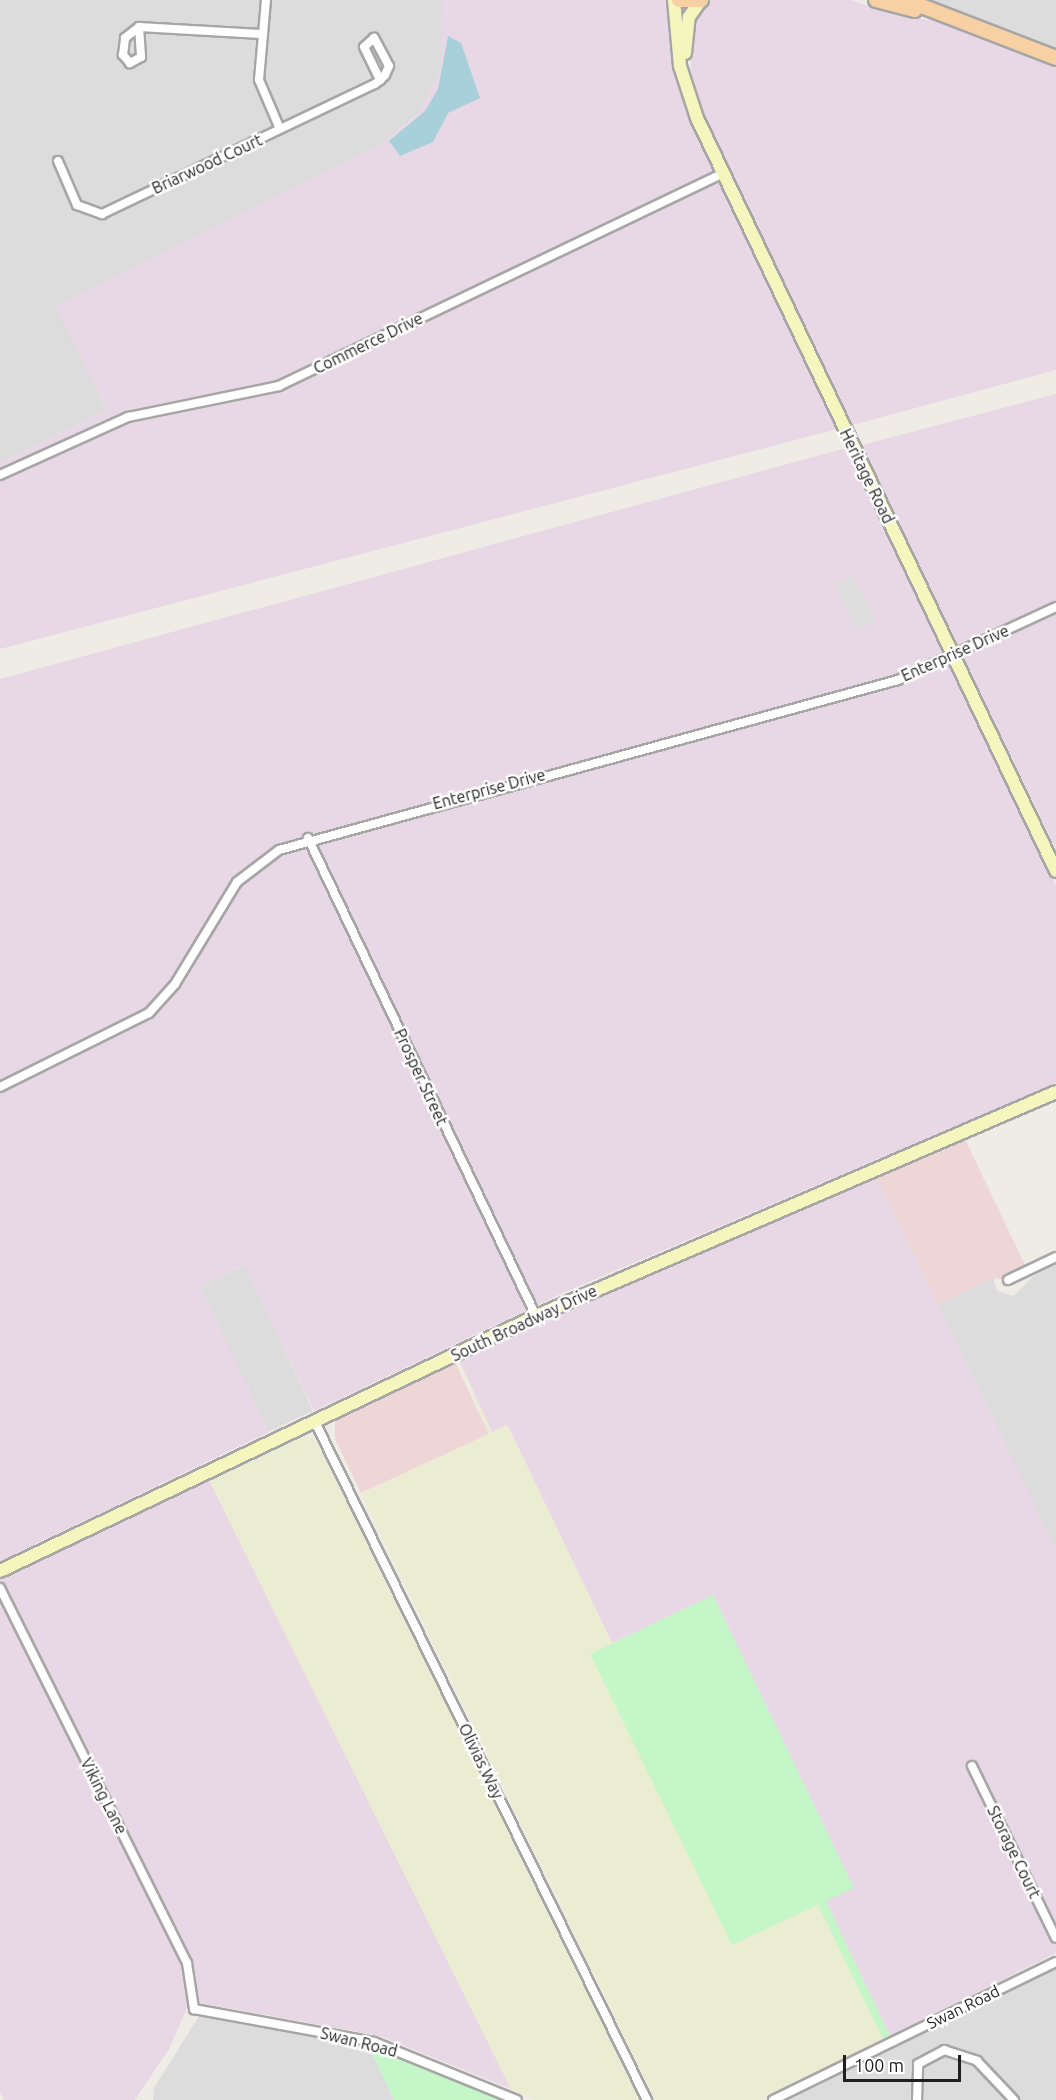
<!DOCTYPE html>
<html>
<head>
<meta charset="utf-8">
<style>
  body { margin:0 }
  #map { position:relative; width:1056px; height:2100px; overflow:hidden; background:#efece6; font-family:Ubuntu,sans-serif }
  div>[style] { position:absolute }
  .residential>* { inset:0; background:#dddcdc; transform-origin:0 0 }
  .commercial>* { inset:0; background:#efd6d6 }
  .industrial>* { inset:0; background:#e8d8e5 }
  .farmland>* { inset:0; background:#ebedd2 }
  .park>* { inset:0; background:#c5f6c8 }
  .parking>* { inset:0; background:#dfdfdf; transform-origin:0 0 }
  .water>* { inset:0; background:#a8d0da }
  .roads { filter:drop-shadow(2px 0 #a6a6a6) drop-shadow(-2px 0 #a6a6a6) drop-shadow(0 2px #a6a6a6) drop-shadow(0 -2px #a6a6a6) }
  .street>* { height:8px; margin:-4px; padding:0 4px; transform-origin:4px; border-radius:4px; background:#fff }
  .secondary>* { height:12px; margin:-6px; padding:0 6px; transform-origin:6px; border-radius:6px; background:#f4f6bd }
  .primary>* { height:14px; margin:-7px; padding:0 7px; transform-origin:7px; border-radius:7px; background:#f7d1a3 }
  span { translate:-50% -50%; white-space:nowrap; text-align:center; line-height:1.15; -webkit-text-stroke:5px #fff; paint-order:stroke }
  .street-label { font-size:16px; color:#1f1f1f }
  .scale { position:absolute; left:843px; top:2055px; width:118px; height:27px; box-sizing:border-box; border:3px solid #1f1f1f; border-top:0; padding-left:8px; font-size:18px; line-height:21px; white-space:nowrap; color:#1f1f1f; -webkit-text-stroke:4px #fff; paint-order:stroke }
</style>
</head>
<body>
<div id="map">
  <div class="residential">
    <i style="clip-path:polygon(0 0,442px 0,442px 31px,441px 70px,418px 114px,385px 142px,56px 306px,106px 410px,0 463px)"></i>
    <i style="clip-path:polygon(921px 0,1056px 0,1056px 53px)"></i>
    <i style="clip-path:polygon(1056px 1264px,1056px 1549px,936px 1302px,993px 1276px,997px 1291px,1014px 1296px,1032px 1277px)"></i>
    <i style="left:245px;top:1265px;width:161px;height:50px;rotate:65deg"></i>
    <i style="clip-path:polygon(1056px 1968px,1056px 2100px,789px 2100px,949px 2021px)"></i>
    <i style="clip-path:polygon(199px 2016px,369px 2047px,394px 2100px,153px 2100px,154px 2088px)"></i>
  </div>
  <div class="commercial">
    <i style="clip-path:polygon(962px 1133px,1028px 1271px,1008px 1280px,992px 1278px,930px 1308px,865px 1174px)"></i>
    <i style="clip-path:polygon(455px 1362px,489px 1434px,361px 1493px,335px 1439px,335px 1419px)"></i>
  </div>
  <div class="industrial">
    <i style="clip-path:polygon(442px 0,669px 0,677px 82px,692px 126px,837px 429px,0 649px,0 463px,106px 410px,55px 306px,385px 142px,418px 114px,441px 70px)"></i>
    <i style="clip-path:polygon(709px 0,850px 0,900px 16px,968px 25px,1056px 58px,1056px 370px,853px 425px,703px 112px,691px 71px,690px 25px)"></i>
    <i style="clip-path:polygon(1056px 394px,1056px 849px,862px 445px)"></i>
    <i style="clip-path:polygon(846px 448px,1056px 886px,1056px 1083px,563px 1293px,314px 1411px,244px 1265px,200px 1286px,269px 1432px,0 1561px,0 679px)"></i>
    <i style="clip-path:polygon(876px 1176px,1056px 1549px,1056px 1953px,890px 2036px,825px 1901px,853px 1888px,713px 1596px,612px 1643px,508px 1426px,492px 1433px,459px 1360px)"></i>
    <i style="clip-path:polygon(209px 1480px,511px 2089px,380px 2036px,190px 2001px,169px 2049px,135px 2100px,4px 2100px,0 2091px,0 1578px)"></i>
  </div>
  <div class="farmland">
    <i style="clip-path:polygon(459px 1360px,492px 1432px,507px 1425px,612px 1643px,590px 1654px,733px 1945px,818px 1905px,883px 2039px,759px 2100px,655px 2100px,361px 1494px,489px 1434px)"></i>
    <i style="clip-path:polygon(310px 1436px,327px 1454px,641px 2100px,536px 2100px,511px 2089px,209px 1480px,287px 1441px)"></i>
  </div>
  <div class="park">
    <i style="clip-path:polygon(713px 1595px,854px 1888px,826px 1901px,890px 2036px,883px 2039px,818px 1905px,732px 1945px,590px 1654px)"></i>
    <i style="clip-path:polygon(369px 2047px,408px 2060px,504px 2100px,394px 2100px)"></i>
  </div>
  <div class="parking">
    <i style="left:853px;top:575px;width:51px;height:21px;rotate:63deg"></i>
  </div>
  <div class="water">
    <i style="clip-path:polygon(448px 36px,461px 43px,480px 98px,448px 113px,433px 142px,400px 156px,389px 141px,425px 111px,438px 89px)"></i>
  </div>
  <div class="roads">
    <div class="street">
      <i style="left:266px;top:0;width:80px;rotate:95deg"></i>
      <i style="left:259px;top:80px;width:53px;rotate:66.8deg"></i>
      <i style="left:139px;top:27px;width:30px;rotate:86deg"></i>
      <i style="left:141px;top:57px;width:13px;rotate:151deg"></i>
      <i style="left:130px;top:63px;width:11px;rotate:-131deg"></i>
      <i style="left:123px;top:55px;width:17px;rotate:-83deg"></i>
      <i style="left:125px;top:38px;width:18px;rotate:-38deg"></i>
      <i style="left:139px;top:27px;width:122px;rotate:3.3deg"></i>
      <i style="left:58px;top:161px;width:48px;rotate:66.6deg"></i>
      <i style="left:77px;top:205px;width:27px;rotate:20deg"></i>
      <i style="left:102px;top:214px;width:302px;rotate:-25.5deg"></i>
      <i style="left:375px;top:84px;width:6px;rotate:-39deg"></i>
      <i style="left:380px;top:80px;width:7px;rotate:-45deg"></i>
      <i style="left:385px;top:75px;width:10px;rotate:-66deg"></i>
      <i style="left:389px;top:66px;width:32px;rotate:-118deg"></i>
      <i style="left:374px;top:38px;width:13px;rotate:138deg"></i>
      <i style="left:364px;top:47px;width:37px;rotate:64deg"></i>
      <i style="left:0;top:475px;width:141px;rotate:-24.4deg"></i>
      <i style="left:128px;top:417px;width:154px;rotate:-11.6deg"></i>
      <i style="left:279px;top:386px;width:491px;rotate:-25.6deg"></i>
      <i style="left:308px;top:838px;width:530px;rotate:64.5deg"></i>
      <i style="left:0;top:1087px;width:166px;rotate:-26.4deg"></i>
      <i style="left:149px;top:1013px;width:39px;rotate:-48deg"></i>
      <i style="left:175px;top:984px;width:119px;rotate:-58.7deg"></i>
      <i style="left:237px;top:882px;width:53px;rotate:-37.3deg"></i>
      <i style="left:279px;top:850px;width:642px;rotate:-15.36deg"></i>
      <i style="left:898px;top:680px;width:174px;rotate:-24.8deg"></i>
      <i style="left:1008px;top:1280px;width:53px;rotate:-25.6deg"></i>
      <i style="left:315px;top:1422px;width:755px;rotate:63.91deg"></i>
      <i style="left:0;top:1588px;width:419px;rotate:63.5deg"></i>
      <i style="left:187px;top:1963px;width:47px;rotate:81.3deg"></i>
      <i style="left:194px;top:2009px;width:183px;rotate:10.4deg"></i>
      <i style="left:374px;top:2042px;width:154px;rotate:22.1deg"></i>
      <i style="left:972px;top:1766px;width:191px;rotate:64deg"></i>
      <i style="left:773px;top:2100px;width:315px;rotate:-26deg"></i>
      <i style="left:917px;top:2100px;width:36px;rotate:-88deg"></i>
      <i style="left:918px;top:2064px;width:30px;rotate:-28deg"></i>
      <i style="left:944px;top:2050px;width:35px;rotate:18deg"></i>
      <i style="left:977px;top:2061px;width:54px;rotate:46.5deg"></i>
    </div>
    <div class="secondary">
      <i style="left:674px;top:0;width:66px;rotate:84.8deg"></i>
      <i style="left:680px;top:66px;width:55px;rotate:71.9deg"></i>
      <i style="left:697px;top:118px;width:834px;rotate:64.51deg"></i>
      <i style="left:685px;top:53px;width:36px;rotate:-84deg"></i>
      <i style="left:689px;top:17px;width:21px;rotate:-55deg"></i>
      <i style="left:0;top:1571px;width:594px;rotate:-25.44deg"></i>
      <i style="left:536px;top:1316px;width:566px;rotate:-23.3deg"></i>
    </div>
    <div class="primary">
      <i style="left:679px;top:0;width:22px"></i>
      <i style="left:876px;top:0;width:40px;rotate:14.4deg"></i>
      <i style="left:906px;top:0;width:161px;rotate:21.1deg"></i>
    </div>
  </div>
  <div class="street-label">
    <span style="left:207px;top:164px;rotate:-25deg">Briarwood Court</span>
    <span style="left:368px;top:343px;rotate:-26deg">Commerce Drive</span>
    <span style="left:867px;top:476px;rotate:64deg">Heritage Road</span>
    <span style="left:955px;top:653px;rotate:-24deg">Enterprise Drive</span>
    <span style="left:489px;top:789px;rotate:-15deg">Enterprise Drive</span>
    <span style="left:421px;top:1077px;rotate:65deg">Prosper Street</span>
    <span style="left:524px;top:1323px;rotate:-25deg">South Broadway Drive</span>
    <span style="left:481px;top:1761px;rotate:64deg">Olivias Way</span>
    <span style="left:104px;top:1796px;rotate:63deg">Viking Lane</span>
    <span style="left:1014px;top:1852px;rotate:64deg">Storage Court</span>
    <span style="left:963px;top:2007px;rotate:-26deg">Swan Road</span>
    <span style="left:359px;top:2042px;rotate:14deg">Swan Road</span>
  </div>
  <div class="scale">100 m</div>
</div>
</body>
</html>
